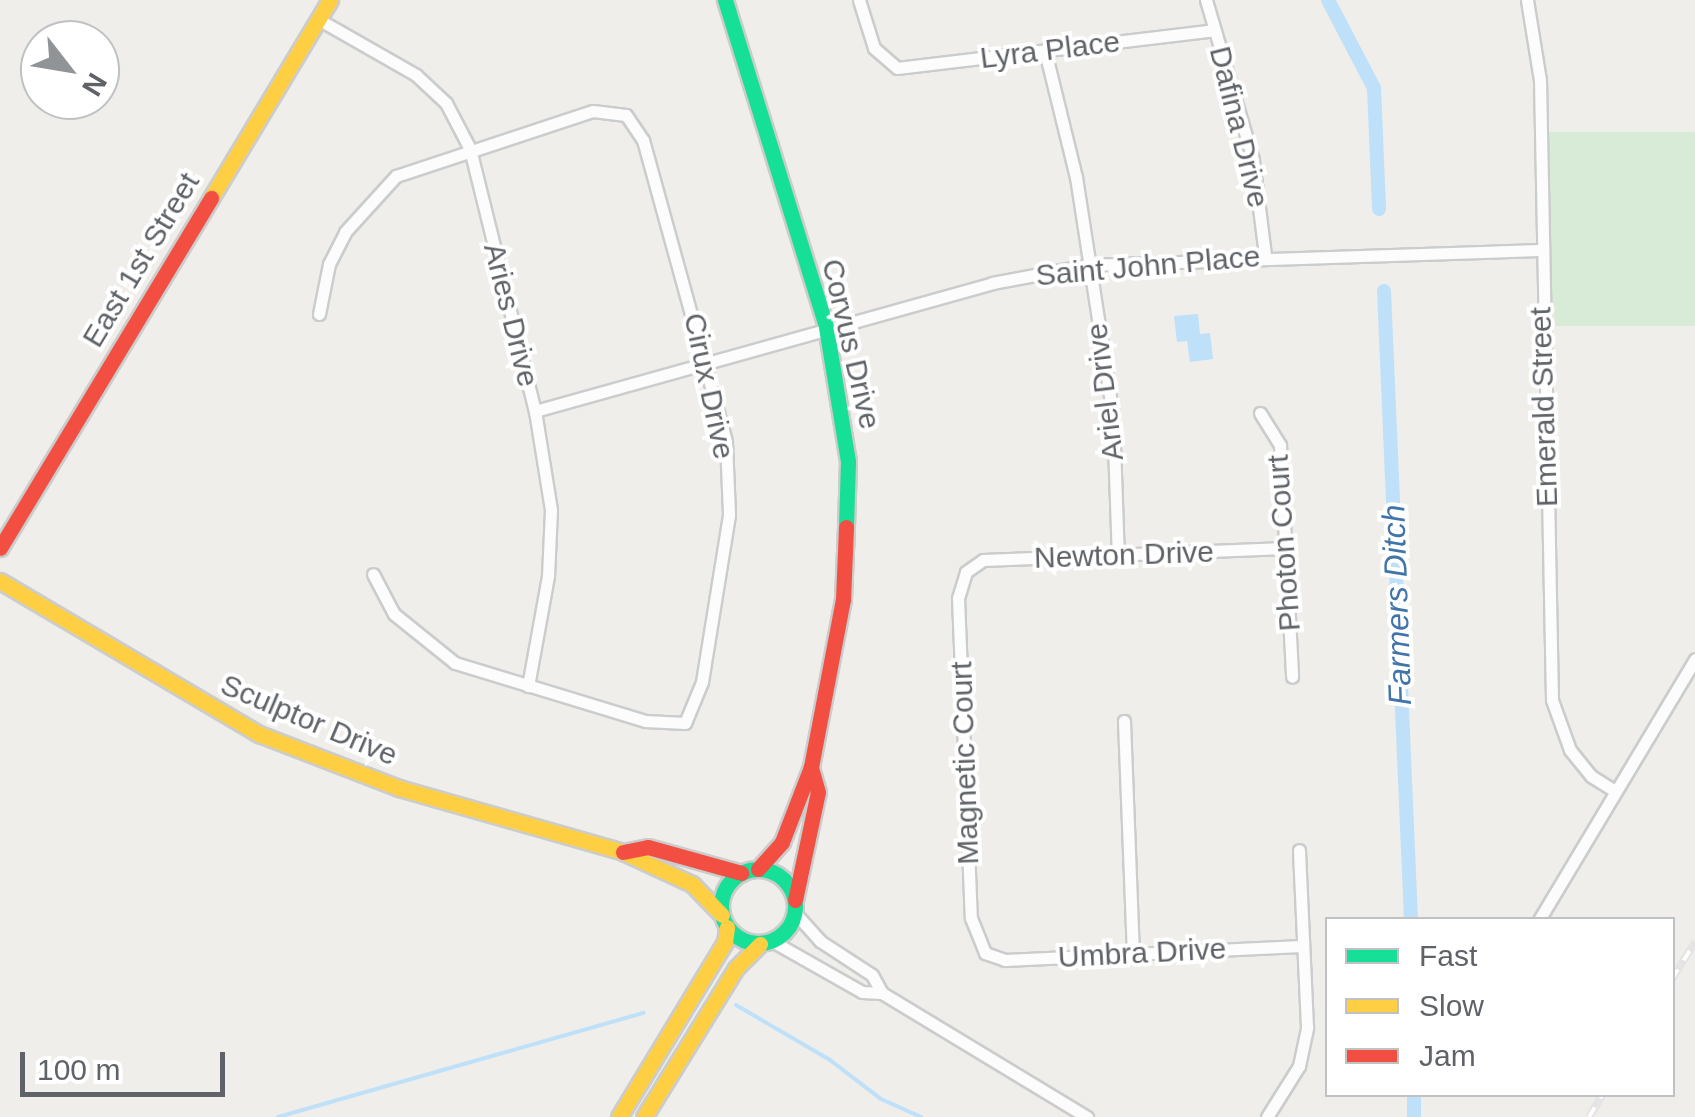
<!DOCTYPE html>
<html>
<head>
<meta charset="utf-8">
<style>
  body { margin:0 }
  #map { position:relative; width:1695px; height:1117px; overflow:hidden; background:#efeeea; font-family:Arial,sans-serif }
  div>[style] { position:absolute }
  .green>* { inset:0; background:#d8ebd6; transform-origin:0 0 }
  .water>* { inset:0; background:#bfe0f9 }
  .stream>* { height:4px; margin:-2px; padding:0 2px; transform-origin:2px; border-radius:2px; background:#bfe0f9 }
  .canal>* { height:14px; margin:-7px; padding:0 7px; transform-origin:7px; border-radius:7px; background:#bfe0f9 }
  .roads { filter:drop-shadow(2px 0 #cbcccc) drop-shadow(-2px 0 #cbcccc) drop-shadow(0 2px #cbcccc) drop-shadow(0 -2px #cbcccc) }
  .street>* { height:11px; margin:-5.5px; padding:0 5.5px; transform-origin:5.5px; border-radius:5.5px; background:#fdfcfc }
  .fast>* { height:15px; margin:-7.5px; padding:0 7.5px; transform-origin:7.5px; border-radius:7.5px; background:#16e098 }
  .fast>.ring { margin:-7.5px; padding:0; box-sizing:content-box; background:none; border:15px solid #16e098; border-radius:50% }
  .slow>* { height:15px; margin:-7.5px; padding:0 7.5px; transform-origin:7.5px; border-radius:7.5px; background:#ffcf43 }
  .jam>* { height:15px; margin:-7.5px; padding:0 7.5px; transform-origin:7.5px; border-radius:7.5px; background:#f24e42 }
  .rail>* { height:8px; margin-top:-4px; transform-origin:0; background:repeating-linear-gradient(90deg,#fff 0 11px,#e4e4e4 0 22px); box-sizing:border-box; border-block:2px solid #e4e4e4 }
  span { translate:-50% -50%; white-space:nowrap; text-align:center; line-height:1.15; -webkit-text-stroke:8px #fff; paint-order:stroke }
  .street-label { font-size:30px; color:#5f6368 }
  .water-label { font-size:32px; color:#4174aa; font-style:italic }
  .legend { position:absolute; left:1325px; top:917px; width:350px; height:180px; box-sizing:border-box; background:#fff; border:2px solid #bfc1c3; margin:0; padding:12px 18px; list-style:none; font-size:30px; color:#5f6368 }
  .legend li { display:flex; align-items:center; gap:20px; height:50px }
  .legend b { width:50px; border:2px solid #bfc1c3 }
  .north { position:absolute; left:20px; top:20px; width:100px; height:100px; box-sizing:border-box; background:#fff; border:2px solid #bfc1c3; border-radius:50%; rotate:121deg; font-size:28px; font-weight:700; line-height:40px; text-align:center; color:#5f6368 }
  .north::after { content:''; display:block; margin:auto; width:35px; height:45px; background:#919496; clip-path:polygon(50% 0,100% 100%,50% 72%,0 100%) }
  .scale { position:absolute; left:20px; top:1052px; width:205px; height:45px; box-sizing:border-box; border:5px solid #5f6368; border-top:0; padding-left:12px; font-size:30px; line-height:35px; white-space:nowrap; color:#5f6368; -webkit-text-stroke:8px #fff; paint-order:stroke }
</style>
</head>
<body>
<div id="map">
  <div class="green">
    <i style="left:1695px;top:132px;width:194px;height:146px;rotate:90deg"></i>
  </div>
  <div class="water">
    <i style="clip-path:polygon(1198px 314px,1200px 334px,1210px 333px,1213px 359px,1190px 362px,1187px 341px,1177px 342px,1174px 316px)"></i>
  </div>
  <div class="stream">
    <i style="left:736px;top:1005px;width:109px;rotate:30.3deg"></i>
    <i style="left:830px;top:1060px;width:64px;rotate:37.4deg"></i>
    <i style="left:881px;top:1099px;width:44px;rotate:24.2deg"></i>
    <i style="left:278px;top:1117px;width:380px;rotate:-15.9deg"></i>
  </div>
  <div class="canal">
    <i style="left:1328px;top:0;width:99px;rotate:62.4deg"></i>
    <i style="left:1374px;top:88px;width:121px;rotate:87.6deg"></i>
    <i style="left:1384px;top:291px;width:630px;rotate:87.54deg"></i>
    <i style="left:1414px;top:1094px;width:23px;rotate:90deg"></i>
  </div>
  <div class="roads">
    <div class="street">
      <i style="left:859px;top:0;width:50px;rotate:72.6deg"></i>
      <i style="left:874px;top:48px;width:30px;rotate:41deg"></i>
      <i style="left:897px;top:68px;width:319px;rotate:-6.8deg"></i>
      <i style="left:1206px;top:0;width:167px;rotate:73.6deg"></i>
      <i style="left:1253px;top:160px;width:96px;rotate:82.8deg"></i>
      <i style="left:1527px;top:0;width:81px;rotate:80.8deg"></i>
      <i style="left:1540px;top:80px;width:620px;rotate:88.89deg"></i>
      <i style="left:1552px;top:700px;width:53px;rotate:70.2deg"></i>
      <i style="left:1570px;top:750px;width:33px;rotate:51deg"></i>
      <i style="left:1591px;top:776px;width:28px;rotate:32deg"></i>
      <i style="left:318px;top:19px;width:113px;rotate:29.7deg"></i>
      <i style="left:416px;top:75px;width:41px;rotate:43deg"></i>
      <i style="left:446px;top:103px;width:52px;rotate:62.4deg"></i>
      <i style="left:470px;top:149px;width:270px;rotate:76.1deg"></i>
      <i style="left:535px;top:411px;width:100px;rotate:80.8deg"></i>
      <i style="left:551px;top:510px;width:66px;rotate:92.6deg"></i>
      <i style="left:548px;top:576px;width:112px;rotate:100.3deg"></i>
      <i style="left:1045px;top:51px;width:130px;rotate:76.2deg"></i>
      <i style="left:1076px;top:177px;width:242px;rotate:81.2deg"></i>
      <i style="left:1113px;top:416px;width:142px;rotate:88deg"></i>
      <i style="left:319px;top:314px;width:51px;rotate:-78.7deg"></i>
      <i style="left:329px;top:264px;width:36px;rotate:-63deg"></i>
      <i style="left:345px;top:232px;width:76px;rotate:-47.7deg"></i>
      <i style="left:396px;top:176px;width:207px;rotate:-18.3deg"></i>
      <i style="left:593px;top:111px;width:33px;rotate:7deg"></i>
      <i style="left:626px;top:115px;width:30px;rotate:56deg"></i>
      <i style="left:643px;top:140px;width:313px;rotate:74.6deg"></i>
      <i style="left:726px;top:442px;width:73px;rotate:87.6deg"></i>
      <i style="left:729px;top:515px;width:169px;rotate:99.2deg"></i>
      <i style="left:702px;top:682px;width:44px;rotate:112.5deg"></i>
      <i style="left:685px;top:723px;width:40px;rotate:-177.1deg"></i>
      <i style="left:645px;top:721px;width:199px;rotate:-163deg"></i>
      <i style="left:455px;top:663px;width:78px;rotate:-141.2deg"></i>
      <i style="left:394px;top:614px;width:45px;rotate:-117.7deg"></i>
      <i style="left:535px;top:411px;width:475px;rotate:-15.6deg"></i>
      <i style="left:992px;top:283px;width:98px;rotate:-10.6deg"></i>
      <i style="left:1088px;top:265px;width:451px;rotate:-1.9deg"></i>
      <i style="left:1260px;top:413px;width:38px;rotate:58deg"></i>
      <i style="left:1280px;top:445px;width:232px;rotate:87deg"></i>
      <i style="left:1285px;top:548px;width:302px;rotate:177.7deg"></i>
      <i style="left:983px;top:560px;width:21px;rotate:145deg"></i>
      <i style="left:966px;top:572px;width:27px;rotate:107deg"></i>
      <i style="left:958px;top:598px;width:320px;rotate:87.7deg"></i>
      <i style="left:971px;top:918px;width:38px;rotate:68deg"></i>
      <i style="left:985px;top:953px;width:21px;rotate:19deg"></i>
      <i style="left:1005px;top:960px;width:296px;rotate:-2.7deg"></i>
      <i style="left:1124px;top:721px;width:231px;rotate:87.8deg"></i>
      <i style="left:795px;top:913px;width:38px;rotate:48deg"></i>
      <i style="left:820px;top:941px;width:62px;rotate:33.2deg"></i>
      <i style="left:872px;top:975px;width:21px;rotate:61deg"></i>
      <i style="left:882px;top:993px;width:240px;rotate:31.2deg"></i>
      <i style="left:1539px;top:920px;width:304px;rotate:-59.1deg"></i>
      <i style="left:772px;top:941px;width:103px;rotate:29.5deg"></i>
      <i style="left:862px;top:992px;width:20px;rotate:3deg"></i>
      <i style="left:1267px;top:1117px;width:60px;rotate:-57.9deg"></i>
      <i style="left:1299px;top:1066px;width:40px;rotate:-78deg"></i>
      <i style="left:1307px;top:1027px;width:177px;rotate:-92.6deg"></i>
    </div>
    <div class="fast">
      <i style="left:725px;top:0;width:342px;rotate:72.8deg"></i>
      <i style="left:826px;top:327px;width:137px;rotate:80.7deg"></i>
      <i style="left:848px;top:462px;width:65px;rotate:91.8deg"></i>
      <i class="ring" style="left:721px;top:869px;width:59px;height:59px"></i>
    </div>
    <div class="slow">
      <i style="left:211px;top:198px;width:231px;rotate:-59deg"></i>
      <i style="left:0;top:581px;width:301px;rotate:30.6deg"></i>
      <i style="left:259px;top:734px;width:150px;rotate:21.1deg"></i>
      <i style="left:399px;top:788px;width:233px;rotate:15.9deg"></i>
      <i style="left:623px;top:852px;width:76px;rotate:24.9deg"></i>
      <i style="left:692px;top:884px;width:43px;rotate:45.9deg"></i>
      <i style="left:619px;top:1117px;width:205px;rotate:-58.8deg"></i>
      <i style="left:725px;top:942px;width:15px;rotate:-82deg"></i>
      <i style="left:644px;top:1117px;width:175px;rotate:-58.3deg"></i>
      <i style="left:736px;top:968px;width:34px;rotate:-45deg"></i>
    </div>
    <div class="jam">
      <i style="left:0;top:548px;width:409px;rotate:-58.9deg"></i>
      <i style="left:623px;top:852px;width:25px;rotate:-11deg"></i>
      <i style="left:648px;top:847px;width:97px;rotate:15.6deg"></i>
      <i style="left:758px;top:869px;width:36px;rotate:-48deg"></i>
      <i style="left:782px;top:842px;width:80px;rotate:-68.9deg"></i>
      <i style="left:811px;top:767px;width:171px;rotate:-79.2deg"></i>
      <i style="left:843px;top:599px;width:72px;rotate:-87.6deg"></i>
      <i style="left:795px;top:900px;width:110px;rotate:-78deg"></i>
      <i style="left:818px;top:792px;width:26px;rotate:-106deg"></i>
    </div>
  </div>
  <div class="rail">
    <i style="left:1672px;top:979px;width:44px;rotate:-58.1deg"></i>
    <i style="left:1589px;top:1117px;width:27px;rotate:-59deg"></i>
  </div>
  <div class="street-label">
    <span style="left:1050px;top:50px;rotate:-7deg">Lyra Place</span>
    <span style="left:1239px;top:127px;rotate:76deg">Dafina Drive</span>
    <span style="left:141px;top:260px;rotate:-59deg">East 1st Street</span>
    <span style="left:1148px;top:266px;rotate:-5deg">Saint John Place</span>
    <span style="left:511px;top:315px;rotate:76deg">Aries Drive</span>
    <span style="left:851px;top:344px;rotate:77deg">Corvus Drive</span>
    <span style="left:709px;top:386px;rotate:78deg">Cirux Drive</span>
    <span style="left:1105px;top:392px;rotate:-97deg">Ariel Drive</span>
    <span style="left:1544px;top:407px;rotate:-92deg">Emerald Street</span>
    <span style="left:1284px;top:543px;rotate:-94deg">Photon Court</span>
    <span style="left:1124px;top:555px;rotate:-2deg">Newton Drive</span>
    <span style="left:309px;top:720px;rotate:23deg">Sculptor Drive</span>
    <span style="left:965px;top:763px;rotate:-92deg">Magnetic Court</span>
    <span style="left:1142px;top:953px;rotate:-3deg">Umbra Drive</span>
  </div>
  <div class="water-label">
    <span style="left:1397px;top:605px;rotate:-92deg">Farmers Ditch</span>
  </div>
  <ul class="legend">
  <li><b style="height:12px;background:#16e098"></b>Fast</li>
  <li><b style="height:12px;background:#ffcf43"></b>Slow</li>
  <li><b style="height:12px;background:#f24e42"></b>Jam</li>
  </ul>
  <div class="north">N</div>
  <div class="scale">100 m</div>
</div>
</body>
</html>
